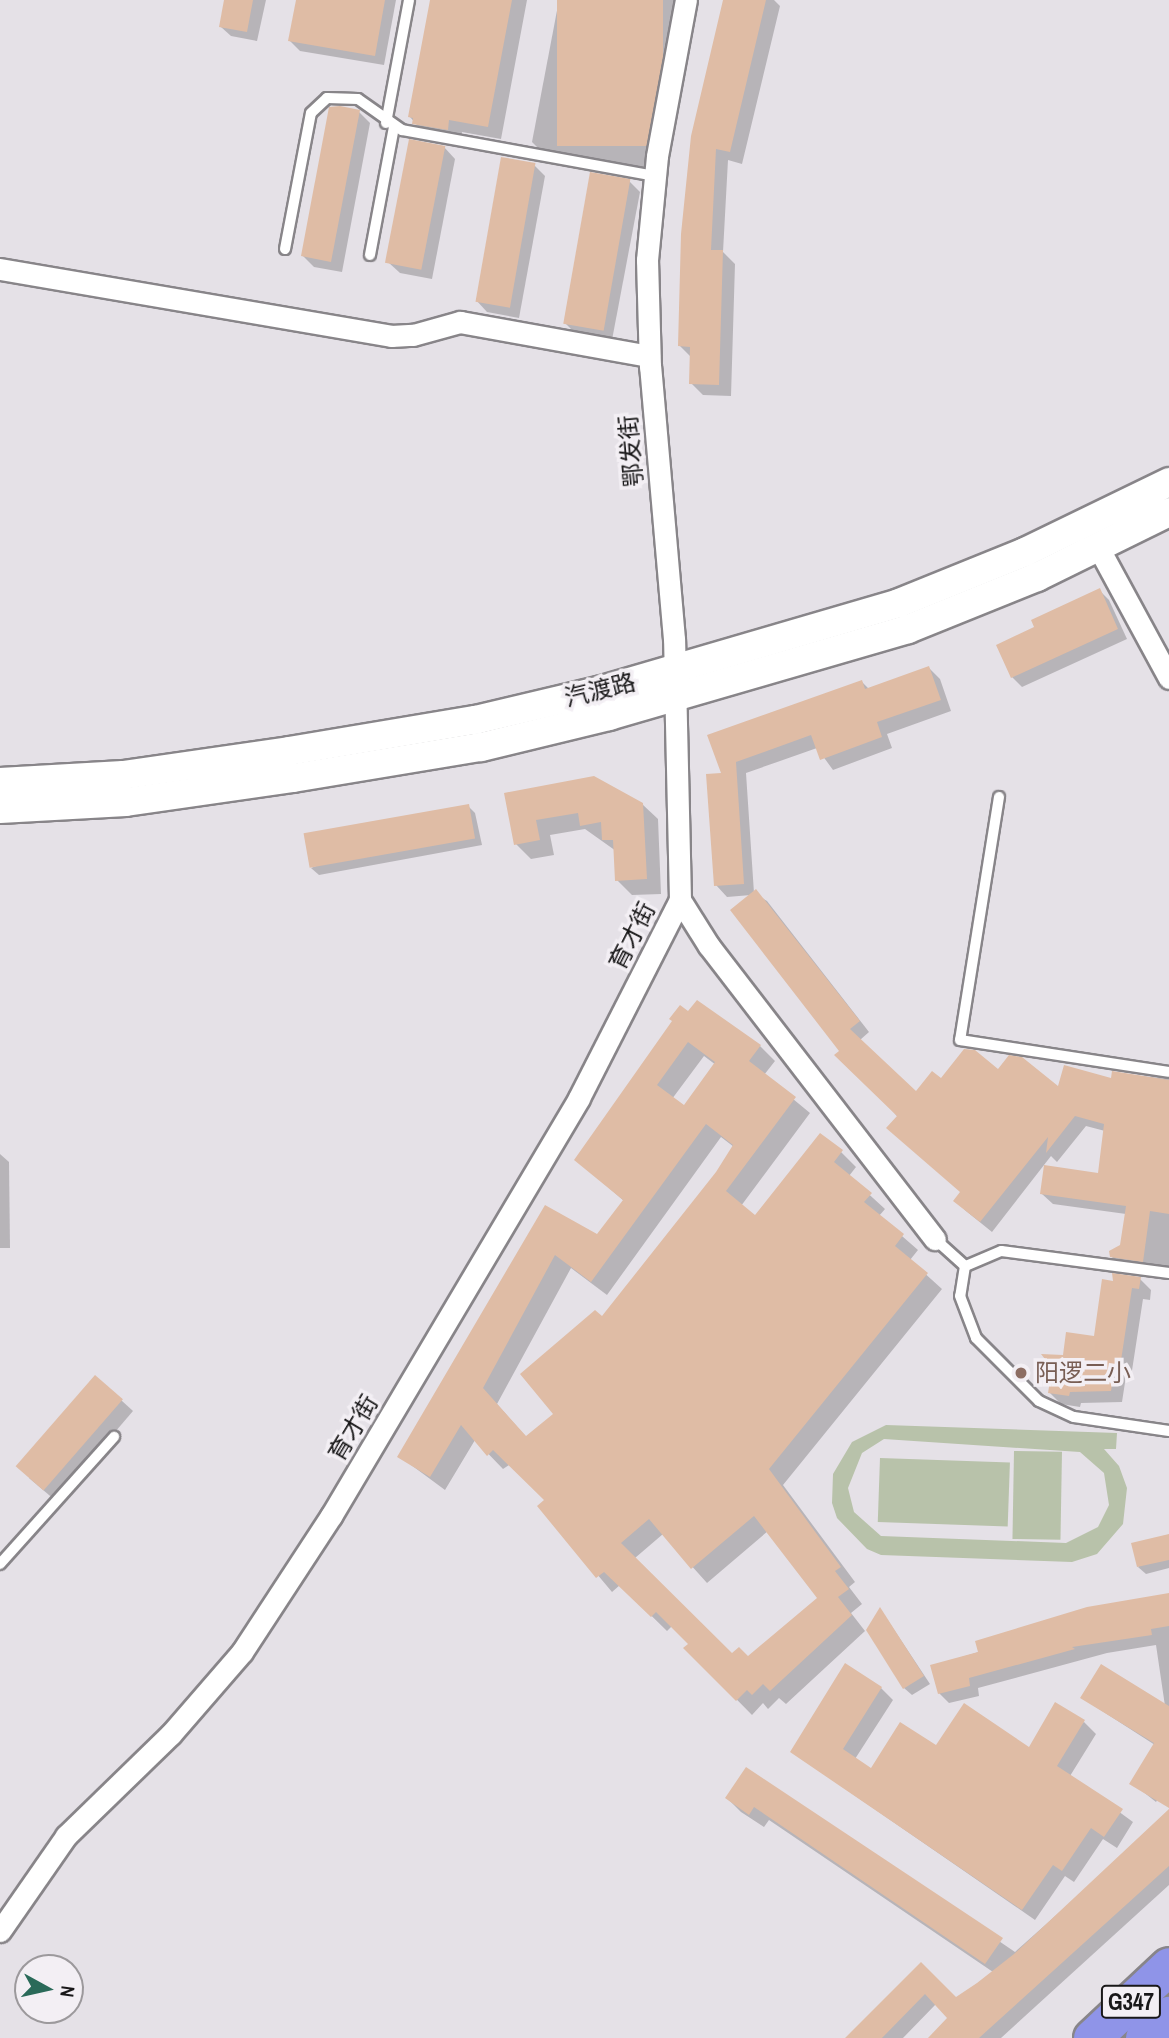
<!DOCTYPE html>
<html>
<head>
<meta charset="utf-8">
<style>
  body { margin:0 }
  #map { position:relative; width:1169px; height:2038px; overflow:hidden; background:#e5e1e7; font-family:"Archivo Narrow","Noto Sans SC",sans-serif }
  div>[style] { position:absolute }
  .green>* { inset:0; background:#b8c2aa; transform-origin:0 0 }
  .shadow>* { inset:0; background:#0003 }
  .building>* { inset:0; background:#dfbca5; transform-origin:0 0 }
  .roads { filter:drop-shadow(2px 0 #888589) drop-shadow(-2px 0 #888589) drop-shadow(0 2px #888589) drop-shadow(0 -2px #888589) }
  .service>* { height:10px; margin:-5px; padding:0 5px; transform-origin:5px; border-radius:5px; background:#fff }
  .minor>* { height:21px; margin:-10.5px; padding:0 10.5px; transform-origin:10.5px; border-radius:10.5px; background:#fff }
  .tertiary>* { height:28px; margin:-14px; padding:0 14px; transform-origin:14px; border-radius:14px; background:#fff }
  .trunk>* { height:37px; margin:-18.5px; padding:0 18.5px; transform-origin:18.5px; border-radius:18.5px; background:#8f94e8 }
  .dots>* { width:19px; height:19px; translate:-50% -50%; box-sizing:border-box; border:4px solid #f3eff4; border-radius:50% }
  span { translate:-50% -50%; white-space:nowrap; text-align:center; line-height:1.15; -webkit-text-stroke:7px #f3eff4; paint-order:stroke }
  .shield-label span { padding:2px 5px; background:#f3eff4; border:2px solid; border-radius:5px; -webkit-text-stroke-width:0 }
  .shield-label { font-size:23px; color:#191819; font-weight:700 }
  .street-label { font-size:24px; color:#191819 }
  .education-label { font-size:24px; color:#785e54 }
  .left { translate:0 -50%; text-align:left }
  .north { position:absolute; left:14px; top:1954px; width:70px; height:70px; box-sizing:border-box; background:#f3eff4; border:2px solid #9c999c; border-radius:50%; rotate:98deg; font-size:19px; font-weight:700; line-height:28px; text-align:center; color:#191819 }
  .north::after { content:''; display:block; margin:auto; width:24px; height:32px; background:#2a6a59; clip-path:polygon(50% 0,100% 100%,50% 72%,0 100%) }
</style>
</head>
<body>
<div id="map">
  <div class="green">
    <i style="clip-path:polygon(evenodd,886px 1425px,1117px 1433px,1116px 1449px,1104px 1449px,1119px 1466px,1127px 1488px,1123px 1524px,1097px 1554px,1072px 1562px,881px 1555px,867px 1549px,837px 1518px,832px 1503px,833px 1474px,852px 1442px,886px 1425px,884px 1439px,1080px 1452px,1104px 1473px,1109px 1505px,1098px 1527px,1066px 1543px,881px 1536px,854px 1512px,848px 1488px,862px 1453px,884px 1439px)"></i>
    <i style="left:1014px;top:1451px;width:48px;height:88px;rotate:1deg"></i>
    <i style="left:880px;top:1458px;width:130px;height:64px;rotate:2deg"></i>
  </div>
  <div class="shadow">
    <i style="clip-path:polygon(226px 0,266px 0,257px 41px,231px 36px,221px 27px)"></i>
    <i style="clip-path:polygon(297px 0,396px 0,384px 65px,300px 51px,290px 41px)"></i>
    <i style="clip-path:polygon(432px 0,527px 0,501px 139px,462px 132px,460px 143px,427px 136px,410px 117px)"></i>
    <i style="clip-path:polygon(559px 0,681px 0,647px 178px,547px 157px,532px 142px)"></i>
    <i style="clip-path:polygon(725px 0,774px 0,780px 6px,742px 164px,728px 160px,723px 252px,735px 264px,731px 396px,703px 395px,691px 383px,691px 357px,680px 346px)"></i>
    <i style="clip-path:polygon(359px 112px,370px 123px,342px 272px,314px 267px,303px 256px)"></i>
    <i style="clip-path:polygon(444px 147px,455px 159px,432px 279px,400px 273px,388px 262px)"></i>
    <i style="clip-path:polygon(534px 165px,545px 176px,519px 318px,487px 312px,476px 300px)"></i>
    <i style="clip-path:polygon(629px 181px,640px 192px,612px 340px,575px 333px,564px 322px)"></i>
    <i style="clip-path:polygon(1099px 590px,1109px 600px,1127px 639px,1022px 687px,1012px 677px,1037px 628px)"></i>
    <i style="clip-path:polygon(929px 668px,940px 679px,951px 711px,887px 734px,892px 748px,833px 770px,817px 748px,746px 773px,754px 893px,767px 901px,869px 1032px,860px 1040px,916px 1094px,941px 1081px,999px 1071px,1059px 1089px,1112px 1080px,1113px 1073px,1169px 1079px,1169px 1275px,1122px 1267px,1111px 1256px,1121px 1246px,1126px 1214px,1053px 1204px,1042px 1194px,1099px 1175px,1105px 1131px,1086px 1126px,1057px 1162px,1051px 1156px,992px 1232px,966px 1211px,956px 1201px,962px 1193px,842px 1051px,751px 895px,727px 897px,716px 885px,723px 774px,710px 736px,862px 682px,869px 689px)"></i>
    <i style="clip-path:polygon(506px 794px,642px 804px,658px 819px,661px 894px,632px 895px,617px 880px,616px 851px,585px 829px,550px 835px,554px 855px,531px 859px,516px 844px)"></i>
    <i style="clip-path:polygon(468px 806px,475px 813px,482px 845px,319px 875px,311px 868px)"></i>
    <i style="clip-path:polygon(evenodd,688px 1014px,760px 1046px,775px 1061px,764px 1075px,810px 1113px,741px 1206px,756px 1217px,841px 1152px,856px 1167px,849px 1176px,885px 1209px,879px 1216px,918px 1250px,910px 1260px,942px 1289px,783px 1485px,855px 1582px,849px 1587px,862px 1604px,851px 1613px,865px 1631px,786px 1704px,779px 1698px,768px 1709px,763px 1703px,752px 1715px,686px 1648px,690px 1644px,672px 1626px,667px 1631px,620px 1585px,612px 1592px,540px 1506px,547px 1500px,509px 1465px,503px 1469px,475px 1440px,445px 1490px,399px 1456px,545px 1207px,597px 1237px,624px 1201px,576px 1159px,688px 1014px,704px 1056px,716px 1065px,684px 1108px,672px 1099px,704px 1056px,688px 1014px,721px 1137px,734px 1147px,717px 1173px,602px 1318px,555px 1414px,527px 1438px,497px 1404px,571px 1268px,607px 1295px,721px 1137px,688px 1014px,768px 1531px,819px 1599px,748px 1658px,732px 1655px,635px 1558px,663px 1534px,707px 1583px,768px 1531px)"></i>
    <i style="clip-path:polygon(0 1154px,9px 1162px,10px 1248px,0 1248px)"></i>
    <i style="clip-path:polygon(1140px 1279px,1151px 1290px,1150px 1300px,1143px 1299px,1131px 1377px,1126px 1376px,1122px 1402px,1081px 1403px,1080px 1407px,1061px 1404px,1050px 1393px,1065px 1357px,1096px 1338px,1115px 1283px)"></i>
    <i style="clip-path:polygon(121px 1400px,133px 1411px,56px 1501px,29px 1478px)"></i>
    <i style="clip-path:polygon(1169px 1536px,1169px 1568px,1146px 1574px,1138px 1567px)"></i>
    <i style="clip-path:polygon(1169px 1595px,1169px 1781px,1156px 1802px,1132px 1783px,1155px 1745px,1082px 1698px,1165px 1706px,1156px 1645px,1107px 1653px,978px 1688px,979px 1696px,949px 1703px,939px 1693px,932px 1666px)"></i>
    <i style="clip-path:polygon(881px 1610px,930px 1684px,912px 1695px,904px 1688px)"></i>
    <i style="clip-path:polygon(881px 1688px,893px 1700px,855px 1759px,872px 1770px,937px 1747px,1030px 1749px,1084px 1722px,1096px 1734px,1070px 1776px,1133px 1822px,1117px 1848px,1103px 1839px,1074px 1882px,1065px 1876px,1035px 1920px,792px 1752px)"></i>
    <i style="clip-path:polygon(746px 1769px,1015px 1952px,1169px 1815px,1169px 1885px,1001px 2038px,931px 2038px,949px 2018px,936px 2004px,903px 2038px,854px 2038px,921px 1964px,956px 1999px,993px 1972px,769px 1820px,764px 1827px,741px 1812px,727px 1798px)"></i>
  </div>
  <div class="building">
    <i style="clip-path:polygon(224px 0,253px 0,247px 32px,219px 27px)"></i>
    <i style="clip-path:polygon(296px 0,385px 0,375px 56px,288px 41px)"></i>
    <i style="clip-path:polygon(430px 0,512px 0,488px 127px,449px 120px,448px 130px,412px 124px,413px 118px,408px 117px)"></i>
    <i style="left:557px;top:0;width:106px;height:146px"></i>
    <i style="clip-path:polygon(723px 0,766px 0,730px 152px,716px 149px,711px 250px,723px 250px,719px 385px,689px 384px,690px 347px,678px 346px,681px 234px,691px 136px)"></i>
    <i style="clip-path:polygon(340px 106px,360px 110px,331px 262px,301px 256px,329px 107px)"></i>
    <i style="left:409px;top:139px;width:37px;height:126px;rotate:11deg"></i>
    <i style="left:501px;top:157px;width:35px;height:147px;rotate:10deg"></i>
    <i style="left:590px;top:172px;width:41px;height:154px;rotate:10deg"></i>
    <i style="clip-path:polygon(1100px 588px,1118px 629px,1011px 678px,996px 645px,1034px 627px,1031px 620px)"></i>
    <i style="clip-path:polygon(929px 666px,941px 700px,877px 722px,882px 737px,820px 760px,811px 735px,736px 762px,744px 884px,714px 886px,706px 774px,721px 773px,707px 735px,862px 680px,865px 689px)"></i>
    <i style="clip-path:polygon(594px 776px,643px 803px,647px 879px,615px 881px,613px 840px,602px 840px,601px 822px,580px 826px,578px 813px,536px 820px,540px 840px,514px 845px,504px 793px)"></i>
    <i style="left:469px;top:804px;width:35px;height:168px;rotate:80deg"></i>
    <i style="clip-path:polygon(756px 889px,860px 1021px,850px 1029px,916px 1091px,932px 1071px,941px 1078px,964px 1049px,975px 1050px,998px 1069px,1009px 1055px,1022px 1057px,1058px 1086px,1064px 1065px,1111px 1078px,1112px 1071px,1169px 1080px,1169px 1214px,1150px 1211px,1143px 1262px,1110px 1257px,1109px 1251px,1120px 1245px,1126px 1206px,1040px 1194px,1044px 1165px,1098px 1173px,1104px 1124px,1075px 1116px,1046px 1153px,1048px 1137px,980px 1222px,953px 1201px,960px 1192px,886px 1128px,897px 1116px,834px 1055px,839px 1051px,730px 910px)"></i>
    <i style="clip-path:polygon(evenodd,697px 1000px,761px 1045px,749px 1061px,796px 1097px,726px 1191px,755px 1215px,820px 1133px,843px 1150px,834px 1162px,872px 1193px,864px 1202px,904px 1234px,895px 1246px,928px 1273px,769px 1469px,841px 1567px,835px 1571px,849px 1589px,838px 1597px,852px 1615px,770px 1691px,763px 1684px,752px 1695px,747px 1690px,736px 1701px,683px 1648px,688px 1644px,656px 1612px,651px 1617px,604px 1572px,596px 1578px,537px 1506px,544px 1500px,493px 1450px,487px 1456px,461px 1425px,430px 1477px,397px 1457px,545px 1205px,597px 1234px,623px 1200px,574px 1160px,672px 1021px,669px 1019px,680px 1005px,688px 1011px,697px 1000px,688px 1042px,715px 1062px,684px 1105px,657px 1085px,688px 1042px,697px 1000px,706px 1124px,733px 1145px,716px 1172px,602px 1316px,595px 1310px,520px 1374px,553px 1414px,526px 1436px,483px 1388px,555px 1255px,591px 1282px,706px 1124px,697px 1000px,754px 1516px,817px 1598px,748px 1656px,739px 1647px,732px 1653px,621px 1543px,649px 1519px,691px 1569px,754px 1516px)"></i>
    <i style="clip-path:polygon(1112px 1273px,1141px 1277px,1139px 1289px,1132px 1288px,1120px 1367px,1115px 1366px,1111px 1391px,1070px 1392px,1069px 1396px,1048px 1393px,1052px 1368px,1041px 1354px,1063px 1355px,1066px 1332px,1094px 1336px,1102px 1279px,1113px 1281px)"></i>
    <i style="left:95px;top:1375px;width:37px;height:121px;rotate:41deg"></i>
    <i style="clip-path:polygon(1169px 1534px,1169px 1560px,1137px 1567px,1131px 1543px)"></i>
    <i style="clip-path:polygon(1169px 1593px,1169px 1626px,1151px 1629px,1152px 1635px,1072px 1647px,1075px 1649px,969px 1678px,970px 1686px,938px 1694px,930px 1665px,978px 1652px,975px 1641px,1087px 1607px)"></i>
    <i style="clip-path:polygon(880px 1607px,924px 1676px,903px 1689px,866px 1630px)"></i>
    <i style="clip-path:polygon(845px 1663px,882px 1687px,843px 1749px,871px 1768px,900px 1722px,936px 1745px,964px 1703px,1029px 1747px,1055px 1702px,1085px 1720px,1057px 1766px,1123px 1809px,1104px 1837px,1091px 1828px,1062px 1871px,1053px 1865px,1022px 1910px,790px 1752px)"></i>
    <i style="clip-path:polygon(1101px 1664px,1169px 1706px,1169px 1808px,1129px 1784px,1154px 1743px,1080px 1698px)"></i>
    <i style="clip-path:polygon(746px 1767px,1003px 1938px,985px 1964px,754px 1807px,749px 1815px,725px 1798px)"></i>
    <i style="clip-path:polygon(1169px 1809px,1169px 1866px,979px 2038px,928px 2038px,947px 2018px,925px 1994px,882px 2038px,845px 2038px,921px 1962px,956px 1997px,977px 1983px,1014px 1954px)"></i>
  </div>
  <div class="roads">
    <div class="service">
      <i style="left:386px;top:123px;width:125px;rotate:-79.4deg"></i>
      <i style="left:285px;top:249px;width:138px;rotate:-79.2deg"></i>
      <i style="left:311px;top:113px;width:22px;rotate:-43deg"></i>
      <i style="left:327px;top:98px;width:31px;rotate:2deg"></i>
      <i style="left:358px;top:99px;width:54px;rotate:35.2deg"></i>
      <i style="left:402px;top:130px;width:257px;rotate:10.3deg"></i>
      <i style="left:370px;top:255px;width:130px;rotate:-79.4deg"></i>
      <i style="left:999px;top:797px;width:246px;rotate:99.1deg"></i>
      <i style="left:960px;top:1040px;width:211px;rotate:8.7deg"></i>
      <i style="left:935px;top:1239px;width:40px;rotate:42deg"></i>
      <i style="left:1169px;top:1273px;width:169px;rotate:-172.5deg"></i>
      <i style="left:1001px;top:1251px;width:39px;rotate:157deg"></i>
      <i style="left:965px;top:1266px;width:30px;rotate:99deg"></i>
      <i style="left:960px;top:1296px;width:45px;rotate:69.1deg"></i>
      <i style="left:976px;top:1338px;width:89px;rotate:45deg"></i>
      <i style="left:1039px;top:1401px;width:38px;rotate:25deg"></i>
      <i style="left:1074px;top:1417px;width:96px;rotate:8.4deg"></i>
      <i style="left:0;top:1564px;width:171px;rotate:-48.1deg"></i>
    </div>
    <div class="minor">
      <i style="left:0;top:269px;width:397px;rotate:9.7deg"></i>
      <i style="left:391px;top:336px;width:22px;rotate:-3deg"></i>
      <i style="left:413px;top:335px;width:49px;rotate:-15.5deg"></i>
      <i style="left:460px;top:322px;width:192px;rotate:10.2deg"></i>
      <i style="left:1098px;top:547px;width:149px;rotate:61.5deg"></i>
      <i style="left:680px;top:900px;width:54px;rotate:57.8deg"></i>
      <i style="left:709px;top:946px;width:370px;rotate:52.4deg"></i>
      <i style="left:0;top:1931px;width:116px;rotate:-55.2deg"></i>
      <i style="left:66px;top:1836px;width:146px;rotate:-44.2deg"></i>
      <i style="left:171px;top:1734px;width:108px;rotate:-49.1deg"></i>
      <i style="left:242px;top:1652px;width:163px;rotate:-56.8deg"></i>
      <i style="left:331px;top:1516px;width:486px;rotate:-59.3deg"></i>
      <i style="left:579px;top:1098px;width:222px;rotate:-63deg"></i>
      <i style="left:680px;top:900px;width:261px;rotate:-91.3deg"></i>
      <i style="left:674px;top:639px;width:273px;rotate:-95deg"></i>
      <i style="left:650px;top:367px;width:107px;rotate:-91.6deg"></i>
      <i style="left:647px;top:260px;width:104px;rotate:-84.5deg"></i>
      <i style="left:657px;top:156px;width:159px;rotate:-79.5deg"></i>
    </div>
    <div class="tertiary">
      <i style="left:0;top:782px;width:123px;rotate:-3.3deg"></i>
      <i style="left:123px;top:775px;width:168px;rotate:-8.2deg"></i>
      <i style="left:289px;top:751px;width:189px;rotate:-9.5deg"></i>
      <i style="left:475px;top:720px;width:130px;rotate:-13.3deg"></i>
      <i style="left:602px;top:690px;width:309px;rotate:-16.3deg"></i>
      <i style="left:899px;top:603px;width:136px;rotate:-22deg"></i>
      <i style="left:1025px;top:552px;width:160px;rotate:-25.9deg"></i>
      <i style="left:0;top:809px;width:126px;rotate:-3.2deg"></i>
      <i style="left:126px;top:802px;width:169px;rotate:-8.2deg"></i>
      <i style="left:293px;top:778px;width:191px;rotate:-9.4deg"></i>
      <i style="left:481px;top:747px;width:132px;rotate:-13.6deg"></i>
      <i style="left:609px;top:716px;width:311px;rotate:-16.2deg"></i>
      <i style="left:908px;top:629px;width:139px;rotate:-22deg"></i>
      <i style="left:1037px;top:577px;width:147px;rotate:-26.2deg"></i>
    </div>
    <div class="trunk">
      <i style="left:1092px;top:2038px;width:105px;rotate:-43.1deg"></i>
      <i style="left:1144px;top:2038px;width:34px;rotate:-43deg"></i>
    </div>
  </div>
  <div class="dots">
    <i style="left:1021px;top:1373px;background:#8d6e63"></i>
  </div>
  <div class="shield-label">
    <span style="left:1131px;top:2002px">G347</span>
  </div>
  <div class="street-label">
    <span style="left:631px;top:451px;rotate:-95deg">鄂发街</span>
    <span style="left:600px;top:690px;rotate:-14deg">汽渡路</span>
    <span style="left:632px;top:936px;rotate:-63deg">育才街</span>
    <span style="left:353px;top:1428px;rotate:-59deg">育才街</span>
  </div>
  <div class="education-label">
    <span class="left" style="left:1035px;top:1373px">阳逻二小</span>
  </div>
  <div class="north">N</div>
</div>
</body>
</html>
